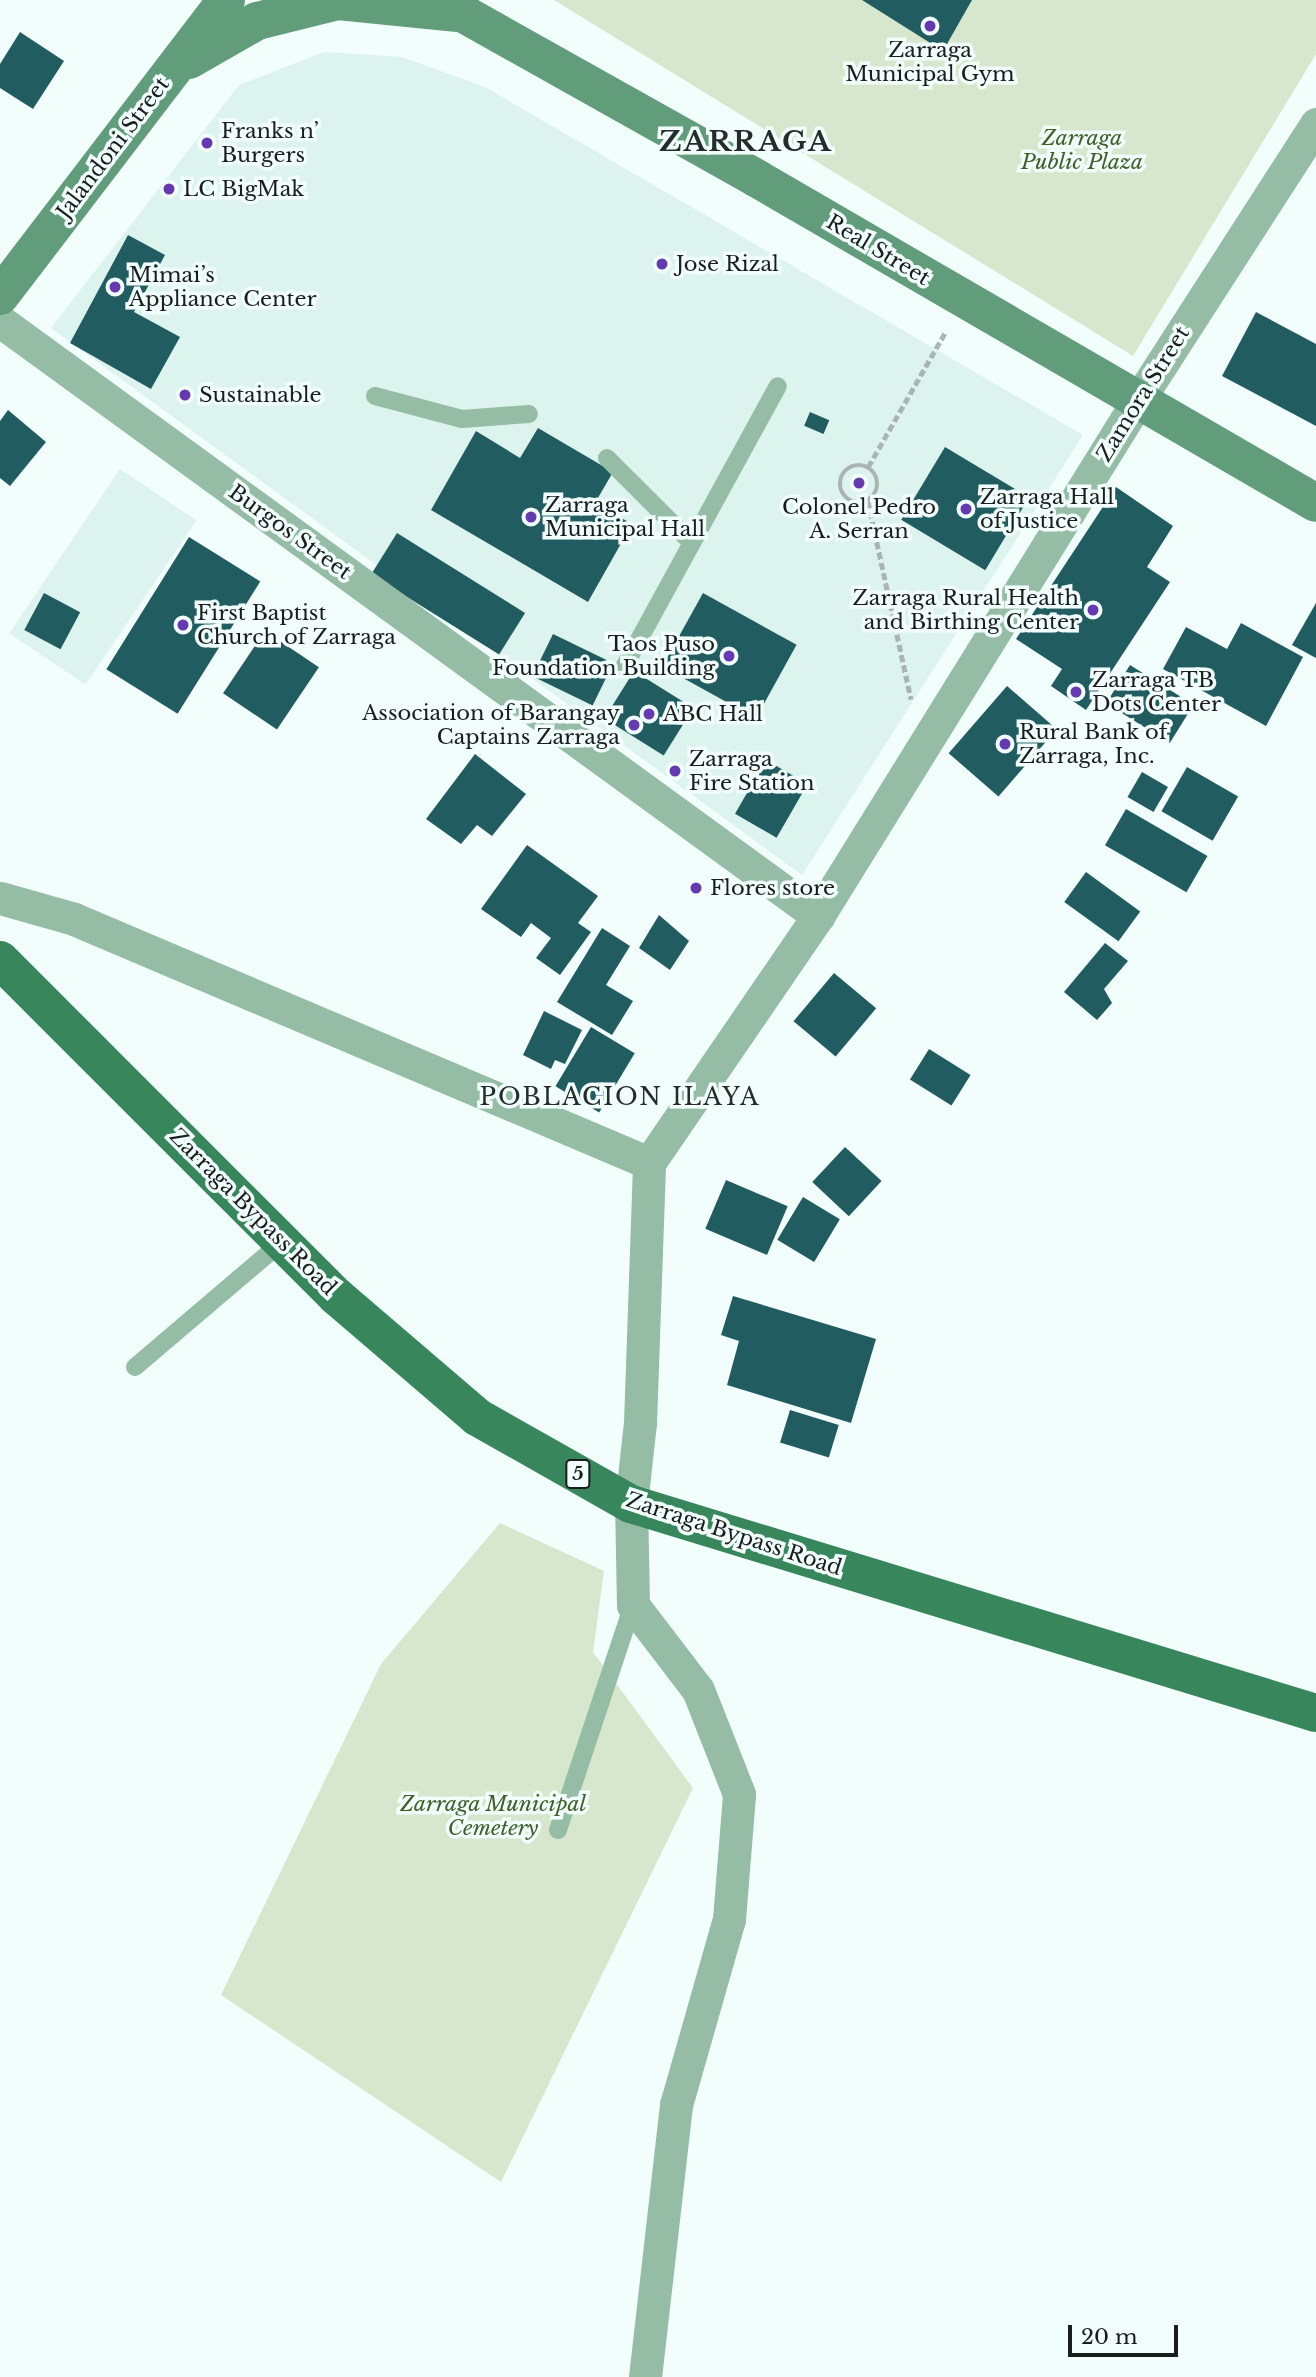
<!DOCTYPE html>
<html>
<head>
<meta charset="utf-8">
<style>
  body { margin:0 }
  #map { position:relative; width:1316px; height:2377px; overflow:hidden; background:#f1fefb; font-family:"Libre Baskerville",serif }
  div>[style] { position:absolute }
  .built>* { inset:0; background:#ddf3ee; transform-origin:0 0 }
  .green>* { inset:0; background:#d7e7ce }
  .building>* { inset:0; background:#215c61; transform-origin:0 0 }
  .path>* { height:4.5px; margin-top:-2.25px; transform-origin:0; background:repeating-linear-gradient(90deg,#aab4b2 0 7px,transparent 0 10.5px) }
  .path>.ring { margin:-2.25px; padding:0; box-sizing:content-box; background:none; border:4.5px solid #aab4b2; border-radius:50% }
  .service>* { height:18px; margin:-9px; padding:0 9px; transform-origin:9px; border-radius:9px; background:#95bca4 }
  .minor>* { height:33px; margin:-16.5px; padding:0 16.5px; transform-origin:16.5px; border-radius:16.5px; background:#95bca4 }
  .secondary>* { height:38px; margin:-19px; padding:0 19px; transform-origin:19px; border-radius:19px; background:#619d7a }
  .primary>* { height:38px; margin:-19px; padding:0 19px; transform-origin:19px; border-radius:19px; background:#37865c }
  .dots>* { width:19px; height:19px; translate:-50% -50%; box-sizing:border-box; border:4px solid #f1fefb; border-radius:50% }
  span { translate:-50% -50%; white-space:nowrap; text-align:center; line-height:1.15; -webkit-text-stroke:7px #f1fefb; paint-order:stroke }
  .shield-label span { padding:2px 5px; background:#f1fefb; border:2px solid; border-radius:5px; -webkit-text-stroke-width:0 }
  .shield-label { font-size:19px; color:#191e1d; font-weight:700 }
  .poi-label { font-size:21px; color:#191e1d }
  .left { translate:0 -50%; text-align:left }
  .right { translate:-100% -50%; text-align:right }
  .park-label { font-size:21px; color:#3f6029; font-style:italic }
  .street-label { font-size:21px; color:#191e1d }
  .quarter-label { font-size:24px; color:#242d2b; letter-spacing:2px }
  .district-label { font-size:28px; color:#242d2b; font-weight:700; letter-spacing:2px }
  .scale { position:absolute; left:1068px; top:2325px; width:110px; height:32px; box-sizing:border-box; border:4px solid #191e1d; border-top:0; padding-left:9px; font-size:21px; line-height:24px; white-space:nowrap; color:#191e1d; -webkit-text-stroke:5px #f1fefb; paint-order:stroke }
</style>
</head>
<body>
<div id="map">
  <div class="built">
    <i style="clip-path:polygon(324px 52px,402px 57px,485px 87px,1083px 435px,802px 875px,51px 328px,239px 85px)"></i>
    <i style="left:120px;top:469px;width:92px;height:198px;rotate:34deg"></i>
  </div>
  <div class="green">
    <i style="clip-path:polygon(554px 0,1316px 0,1316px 54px,1133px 356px)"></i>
    <i style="clip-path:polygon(500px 1523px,604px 1571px,593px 1652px,693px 1788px,501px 2182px,221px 1995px,381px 1664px)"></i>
  </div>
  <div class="building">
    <i style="clip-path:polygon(862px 0,972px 0,943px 51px)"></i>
    <i style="clip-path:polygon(20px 32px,64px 61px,33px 109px,0 88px,0 64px)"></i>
    <i style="clip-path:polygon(128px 235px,165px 255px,134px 312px,180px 337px,151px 389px,70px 343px)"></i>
    <i style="clip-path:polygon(1256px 312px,1316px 344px,1316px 426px,1222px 376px)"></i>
    <i style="clip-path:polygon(8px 410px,46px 442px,10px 486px,0 478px,0 421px)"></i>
    <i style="left:810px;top:412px;width:21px;height:15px;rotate:23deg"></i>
    <i style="clip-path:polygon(538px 428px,613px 472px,595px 503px,632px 524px,588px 602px,431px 510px,476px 431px,520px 458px)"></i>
    <i style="left:945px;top:447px;width:98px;height:85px;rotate:31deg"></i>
    <i style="clip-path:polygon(1116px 487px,1173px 526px,1147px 567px,1170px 582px,1086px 710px,1051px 686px,1062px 669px,1016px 639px)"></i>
    <i style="left:397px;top:533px;width:151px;height:49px;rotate:32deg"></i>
    <i style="left:189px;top:537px;width:84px;height:156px;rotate:32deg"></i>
    <i style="left:44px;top:593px;width:41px;height:42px;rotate:28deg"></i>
    <i style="left:703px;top:593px;width:107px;height:84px;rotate:29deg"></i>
    <i style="clip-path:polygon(1316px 603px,1316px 658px,1292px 645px)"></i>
    <i style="clip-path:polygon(1241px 623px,1303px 657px,1266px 726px,1163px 669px,1186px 627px,1227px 649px)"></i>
    <i style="left:265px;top:631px;width:65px;height:75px;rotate:34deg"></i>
    <i style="left:553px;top:634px;width:67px;height:47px;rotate:26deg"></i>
    <i style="left:1130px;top:665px;width:75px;height:45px;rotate:32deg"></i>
    <i style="left:634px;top:671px;width:70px;height:56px;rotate:32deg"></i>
    <i style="left:1007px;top:686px;width:66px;height:89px;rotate:41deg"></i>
    <i style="clip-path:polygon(475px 754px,526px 794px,492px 836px,477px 825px,461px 844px,426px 819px)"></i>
    <i style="left:766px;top:760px;width:48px;height:62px;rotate:30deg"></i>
    <i style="left:1187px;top:767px;width:59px;height:51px;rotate:30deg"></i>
    <i style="left:1142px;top:772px;width:30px;height:29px;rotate:30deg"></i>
    <i style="left:1126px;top:809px;width:94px;height:42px;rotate:30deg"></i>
    <i style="clip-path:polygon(527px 845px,598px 896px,578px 923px,591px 932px,560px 975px,536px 958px,551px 938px,531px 923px,521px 937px,481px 909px)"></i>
    <i style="left:1086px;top:872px;width:67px;height:37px;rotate:36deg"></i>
    <i style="clip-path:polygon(659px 915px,689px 941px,670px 970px,639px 948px)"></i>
    <i style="clip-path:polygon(602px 928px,630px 946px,606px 985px,633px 1001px,612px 1035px,557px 1002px)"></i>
    <i style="clip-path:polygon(1105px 943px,1128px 961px,1104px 989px,1112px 1003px,1097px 1020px,1064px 992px)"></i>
    <i style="left:834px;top:973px;width:55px;height:63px;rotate:40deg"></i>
    <i style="clip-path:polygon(544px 1011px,582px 1030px,565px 1064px,555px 1060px,551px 1069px,523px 1055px)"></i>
    <i style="left:591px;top:1027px;width:51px;height:69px;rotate:31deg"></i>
    <i style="left:929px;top:1049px;width:49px;height:36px;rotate:32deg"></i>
    <i style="left:845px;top:1147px;width:50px;height:48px;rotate:43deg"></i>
    <i style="left:726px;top:1180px;width:67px;height:53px;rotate:23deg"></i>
    <i style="left:803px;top:1197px;width:43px;height:50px;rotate:31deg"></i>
    <i style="clip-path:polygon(733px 1296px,876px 1339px,851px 1423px,727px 1385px,739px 1341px,721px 1335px)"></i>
    <i style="left:790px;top:1410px;width:51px;height:34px;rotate:17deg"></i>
  </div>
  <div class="path">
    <i class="ring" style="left:840px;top:465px;width:33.5px;height:33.5px"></i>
    <i style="left:868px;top:467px;width:157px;rotate:-60.2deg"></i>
    <i style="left:868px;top:501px;width:203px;rotate:77.7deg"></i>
  </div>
  <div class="service">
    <i style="left:375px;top:396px;width:90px;rotate:14.8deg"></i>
    <i style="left:462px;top:419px;width:67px;rotate:-4.3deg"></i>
    <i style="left:607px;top:458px;width:120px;rotate:45deg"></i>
    <i style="left:624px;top:667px;width:320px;rotate:-61.3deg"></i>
    <i style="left:135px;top:1367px;width:196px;rotate:-40.4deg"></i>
    <i style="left:558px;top:1830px;width:237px;rotate:-71.6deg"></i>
  </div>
  <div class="minor">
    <i style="left:0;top:321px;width:1012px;rotate:36.03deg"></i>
    <i style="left:0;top:898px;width:77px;rotate:15.8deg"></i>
    <i style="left:74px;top:919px;width:625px;rotate:22.99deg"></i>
    <i style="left:649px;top:1163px;width:299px;rotate:-55.6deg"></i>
    <i style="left:818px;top:916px;width:605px;rotate:-58.18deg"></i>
    <i style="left:1137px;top:402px;width:331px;rotate:-57.2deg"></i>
    <i style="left:645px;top:2377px;width:274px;rotate:-83.5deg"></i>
    <i style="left:676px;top:2105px;width:193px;rotate:-74.1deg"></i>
    <i style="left:729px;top:1919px;width:125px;rotate:-85.4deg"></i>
    <i style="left:739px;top:1794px;width:112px;rotate:-111.5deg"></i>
    <i style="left:698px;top:1690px;width:107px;rotate:-127.4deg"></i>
    <i style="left:633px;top:1605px;width:101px;rotate:-91.1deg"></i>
    <i style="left:631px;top:1504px;width:81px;rotate:-83.7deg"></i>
    <i style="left:640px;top:1423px;width:260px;rotate:-88deg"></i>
  </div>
  <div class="secondary">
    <i style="left:439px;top:0;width:364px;rotate:29.3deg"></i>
    <i style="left:756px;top:178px;width:647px;rotate:30.13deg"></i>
    <i style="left:189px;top:60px;width:78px;rotate:-29.8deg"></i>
    <i style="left:257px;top:21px;width:83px;rotate:-13.9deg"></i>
    <i style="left:338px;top:1px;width:128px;rotate:5.8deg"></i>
    <i style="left:0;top:296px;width:372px;rotate:-52.6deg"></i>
  </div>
  <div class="primary">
    <i style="left:0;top:960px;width:475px;rotate:45deg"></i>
    <i style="left:336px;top:1296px;width:186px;rotate:40.6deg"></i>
    <i style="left:477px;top:1417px;width:177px;rotate:29.5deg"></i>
    <i style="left:631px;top:1504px;width:716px;rotate:16.97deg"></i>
  </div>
  <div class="dots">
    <i style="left:930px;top:26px;background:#653ab1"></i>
    <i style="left:207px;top:143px;background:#653ab1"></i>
    <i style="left:169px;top:189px;background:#653ab1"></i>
    <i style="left:662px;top:264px;background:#653ab1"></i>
    <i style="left:115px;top:287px;background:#653ab1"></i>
    <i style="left:185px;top:395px;background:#653ab1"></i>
    <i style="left:859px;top:483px;background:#653ab1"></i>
    <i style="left:966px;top:509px;background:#653ab1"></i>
    <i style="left:531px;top:517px;background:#653ab1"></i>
    <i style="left:1093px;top:610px;background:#653ab1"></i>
    <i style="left:183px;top:625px;background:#653ab1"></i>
    <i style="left:729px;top:656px;background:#653ab1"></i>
    <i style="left:1076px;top:692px;background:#653ab1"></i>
    <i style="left:649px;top:714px;background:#653ab1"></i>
    <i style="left:634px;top:725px;background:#653ab1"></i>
    <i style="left:1005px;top:744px;background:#653ab1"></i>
    <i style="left:675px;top:771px;background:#653ab1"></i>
    <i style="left:696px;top:888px;background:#653ab1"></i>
  </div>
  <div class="shield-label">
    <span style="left:578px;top:1474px">5</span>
  </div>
  <div class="poi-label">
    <span style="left:930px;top:62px">Zarraga<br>Municipal Gym</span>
    <span class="left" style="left:221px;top:143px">Franks n’<br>Burgers</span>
    <span class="left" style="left:183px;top:189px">LC BigMak</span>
    <span class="left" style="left:676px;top:264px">Jose Rizal</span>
    <span class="left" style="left:129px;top:287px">Mimai’s<br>Appliance Center</span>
    <span class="left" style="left:199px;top:395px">Sustainable</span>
    <span class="left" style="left:980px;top:509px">Zarraga Hall<br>of Justice</span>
    <span class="left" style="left:545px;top:517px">Zarraga<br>Municipal Hall</span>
    <span style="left:859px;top:519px">Colonel Pedro<br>A. Serran</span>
    <span class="right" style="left:1079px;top:610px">Zarraga Rural Health<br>and Birthing Center</span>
    <span class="left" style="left:197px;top:625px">First Baptist<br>Church of Zarraga</span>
    <span class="right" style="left:715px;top:656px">Taos Puso<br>Foundation Building</span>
    <span class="left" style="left:1092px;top:692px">Zarraga TB<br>Dots Center</span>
    <span class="right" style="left:620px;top:725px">Association of Barangay<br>Captains Zarraga</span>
    <span class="left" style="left:663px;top:714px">ABC Hall</span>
    <span class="left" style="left:1019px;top:744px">Rural Bank of<br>Zarraga, Inc.</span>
    <span class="left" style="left:689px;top:771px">Zarraga<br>Fire Station</span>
    <span class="left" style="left:710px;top:888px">Flores store</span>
  </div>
  <div class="park-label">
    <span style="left:1082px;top:150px">Zarraga<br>Public Plaza</span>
    <span style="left:493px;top:1816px">Zarraga Municipal<br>Cemetery</span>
  </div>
  <div class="street-label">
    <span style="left:113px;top:148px;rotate:-53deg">Jalandoni Street</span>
    <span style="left:878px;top:250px;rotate:31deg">Real Street</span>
    <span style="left:1143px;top:394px;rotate:-58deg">Zamora Street</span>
    <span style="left:290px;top:532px;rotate:36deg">Burgos Street</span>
    <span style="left:253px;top:1212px;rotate:45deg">Zarraga Bypass Road</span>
    <span style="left:734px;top:1534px;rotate:18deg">Zarraga Bypass Road</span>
  </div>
  <div class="quarter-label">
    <span style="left:620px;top:1097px">POBLACION ILAYA</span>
  </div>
  <div class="district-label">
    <span style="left:746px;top:142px">ZARRAGA</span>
  </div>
  <div class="scale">20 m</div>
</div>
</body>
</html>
